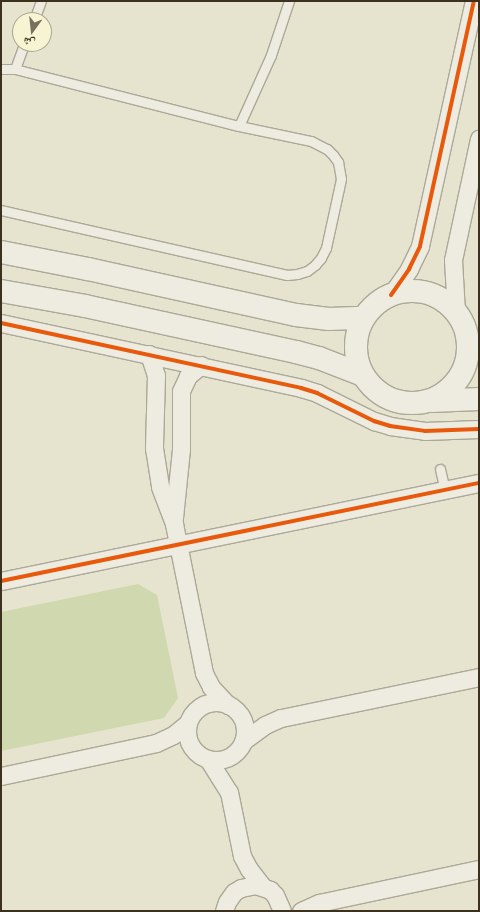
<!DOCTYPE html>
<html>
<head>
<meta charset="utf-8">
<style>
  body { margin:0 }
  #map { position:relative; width:480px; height:912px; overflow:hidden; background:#e6e4ce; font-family:"Times New Roman","Noto Naskh Arabic",serif }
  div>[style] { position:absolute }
  .green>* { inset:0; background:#d0d8af }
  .roads { filter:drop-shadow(1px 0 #aba897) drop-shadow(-1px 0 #aba897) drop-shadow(0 1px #aba897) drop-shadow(0 -1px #aba897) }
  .service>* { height:9px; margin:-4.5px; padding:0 4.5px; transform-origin:4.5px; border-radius:4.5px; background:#eeece0 }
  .minor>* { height:17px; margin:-8.5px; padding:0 8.5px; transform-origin:8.5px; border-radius:8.5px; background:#eeece0 }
  .minor>.ring { margin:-8.5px; padding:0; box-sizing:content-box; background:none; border:17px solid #eeece0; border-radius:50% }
  .secondary>* { height:22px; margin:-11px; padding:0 11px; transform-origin:11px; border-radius:11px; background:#eeece0 }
  .secondary>.ring { margin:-11px; padding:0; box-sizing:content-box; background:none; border:22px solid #eeece0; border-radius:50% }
  .cycleway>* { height:4px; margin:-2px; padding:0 2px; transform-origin:2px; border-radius:2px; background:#e8590c }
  span { translate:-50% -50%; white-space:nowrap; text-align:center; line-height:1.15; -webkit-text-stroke:3px #f7f4d3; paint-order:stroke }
  .frame { position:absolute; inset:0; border:2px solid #3b311e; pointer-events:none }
  .north { position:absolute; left:12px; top:12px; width:40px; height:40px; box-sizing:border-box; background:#f7f4d3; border:1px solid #aca68b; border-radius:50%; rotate:195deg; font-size:11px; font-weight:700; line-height:16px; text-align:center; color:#3b311e }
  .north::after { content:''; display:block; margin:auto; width:14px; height:18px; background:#77705c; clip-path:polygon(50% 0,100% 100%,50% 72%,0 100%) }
</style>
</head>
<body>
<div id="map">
  <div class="green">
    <i style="clip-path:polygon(138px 584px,157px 595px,178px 698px,164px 718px,1px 751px,1px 612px)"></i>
  </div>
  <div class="roads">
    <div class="service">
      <i style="left:34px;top:20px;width:20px;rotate:-70deg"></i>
      <i style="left:1px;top:69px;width:14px"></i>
      <i style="left:15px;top:69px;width:231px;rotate:14.3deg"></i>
      <i style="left:239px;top:126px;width:74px;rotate:11.8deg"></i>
      <i style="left:311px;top:141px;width:18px;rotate:27deg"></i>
      <i style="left:327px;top:149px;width:8px;rotate:45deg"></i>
      <i style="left:333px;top:155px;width:9px;rotate:54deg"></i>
      <i style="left:338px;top:162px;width:17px;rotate:80deg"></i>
      <i style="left:341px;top:179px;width:71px;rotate:102.3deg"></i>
      <i style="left:326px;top:248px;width:11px;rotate:117deg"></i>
      <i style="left:321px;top:258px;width:9px;rotate:131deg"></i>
      <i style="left:315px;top:265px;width:10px;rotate:143deg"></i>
      <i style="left:307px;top:271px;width:10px;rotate:163deg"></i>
      <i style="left:297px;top:274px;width:10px;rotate:174deg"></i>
      <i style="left:287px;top:275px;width:293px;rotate:-167.2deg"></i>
      <i style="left:15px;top:69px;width:27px;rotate:-70deg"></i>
      <i style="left:239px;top:126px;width:78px;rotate:-65.7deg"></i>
      <i style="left:271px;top:55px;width:57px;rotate:-71.6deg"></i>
      <i style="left:440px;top:469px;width:22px;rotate:77deg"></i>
    </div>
    <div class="minor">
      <i style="left:391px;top:295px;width:32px;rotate:-55deg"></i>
      <i style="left:409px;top:269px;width:25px;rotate:-64deg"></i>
      <i style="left:420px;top:246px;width:251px;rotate:-77.6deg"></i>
      <i style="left:456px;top:312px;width:52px;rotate:-93.3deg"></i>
      <i style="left:453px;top:260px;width:124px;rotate:-77.9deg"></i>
      <i style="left:1px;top:323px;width:307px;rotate:12.2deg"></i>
      <i style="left:301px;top:388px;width:17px;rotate:17deg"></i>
      <i style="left:317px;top:393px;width:64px;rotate:26.2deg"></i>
      <i style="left:374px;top:421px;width:17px;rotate:17deg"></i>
      <i style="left:390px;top:426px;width:35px;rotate:8deg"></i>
      <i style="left:425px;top:431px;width:54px;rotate:-2.1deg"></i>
      <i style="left:149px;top:354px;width:22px;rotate:72deg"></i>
      <i style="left:156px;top:375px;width:73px;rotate:91.6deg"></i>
      <i style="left:154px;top:448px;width:39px;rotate:81deg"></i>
      <i style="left:160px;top:487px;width:40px;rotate:69deg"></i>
      <i style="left:174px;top:524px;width:152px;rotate:78.6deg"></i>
      <i style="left:204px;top:673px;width:16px;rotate:63deg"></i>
      <i style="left:211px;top:687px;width:25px;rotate:47deg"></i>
      <i style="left:174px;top:518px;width:69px;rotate:-84.2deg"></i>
      <i style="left:181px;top:449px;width:58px;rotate:-90deg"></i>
      <i style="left:181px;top:391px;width:17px;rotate:-65deg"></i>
      <i style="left:188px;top:376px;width:17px;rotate:-40deg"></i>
      <i style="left:1px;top:581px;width:488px;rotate:-11.6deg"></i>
      <i class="ring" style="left:187px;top:702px;width:41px;height:41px"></i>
      <i style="left:243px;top:741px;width:27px;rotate:-36deg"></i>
      <i style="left:265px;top:725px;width:17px;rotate:-24deg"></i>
      <i style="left:281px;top:718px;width:202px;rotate:-11.7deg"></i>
      <i style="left:208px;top:759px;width:39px;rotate:58deg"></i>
      <i style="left:229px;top:792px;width:65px;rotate:78.5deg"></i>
      <i style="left:242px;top:856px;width:15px;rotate:62deg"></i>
      <i style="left:249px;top:869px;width:23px;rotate:52deg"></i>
      <i style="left:1px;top:776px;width:158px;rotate:-12deg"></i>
      <i style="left:156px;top:743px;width:19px;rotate:-25deg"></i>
      <i style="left:173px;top:735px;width:19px;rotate:-39deg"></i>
      <i style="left:224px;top:911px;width:9px;rotate:-72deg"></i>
      <i style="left:227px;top:902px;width:12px;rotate:-55deg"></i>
      <i style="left:234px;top:892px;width:8px;rotate:-30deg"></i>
      <i style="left:241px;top:888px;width:14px;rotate:-12deg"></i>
      <i style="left:255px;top:885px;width:16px;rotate:18deg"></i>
      <i style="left:270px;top:890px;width:7px;rotate:45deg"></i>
      <i style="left:275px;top:895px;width:17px;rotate:66deg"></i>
      <i style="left:301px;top:911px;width:20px;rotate:-24deg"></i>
      <i style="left:319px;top:903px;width:164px;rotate:-12deg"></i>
    </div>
    <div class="secondary">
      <i style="left:1px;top:252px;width:89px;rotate:11.1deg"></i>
      <i style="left:88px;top:269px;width:213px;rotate:12.5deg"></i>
      <i style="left:296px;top:315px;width:33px;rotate:7deg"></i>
      <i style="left:329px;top:319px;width:34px;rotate:-2deg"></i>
      <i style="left:1px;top:291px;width:85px;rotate:10.1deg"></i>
      <i style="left:85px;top:306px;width:216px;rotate:12.3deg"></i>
      <i style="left:296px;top:352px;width:24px;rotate:15deg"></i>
      <i style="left:319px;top:358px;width:47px;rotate:21.1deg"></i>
      <i class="ring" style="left:356px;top:291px;width:90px;height:90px"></i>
      <i style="left:431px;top:401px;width:48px;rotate:-2.4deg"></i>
    </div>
  </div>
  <div class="cycleway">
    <i style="left:391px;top:295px;width:32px;rotate:-55deg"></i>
    <i style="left:409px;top:269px;width:25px;rotate:-64deg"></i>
    <i style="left:420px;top:246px;width:251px;rotate:-77.6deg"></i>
    <i style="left:1px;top:323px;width:307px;rotate:12.2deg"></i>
    <i style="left:301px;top:388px;width:17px;rotate:17deg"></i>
    <i style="left:317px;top:393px;width:64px;rotate:26.2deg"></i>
    <i style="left:374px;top:421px;width:17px;rotate:17deg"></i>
    <i style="left:390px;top:426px;width:35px;rotate:8deg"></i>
    <i style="left:425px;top:431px;width:54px;rotate:-2.1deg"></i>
    <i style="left:1px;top:581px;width:488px;rotate:-11.6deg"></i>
  </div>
  <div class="frame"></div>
  <div class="north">ش</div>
</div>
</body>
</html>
